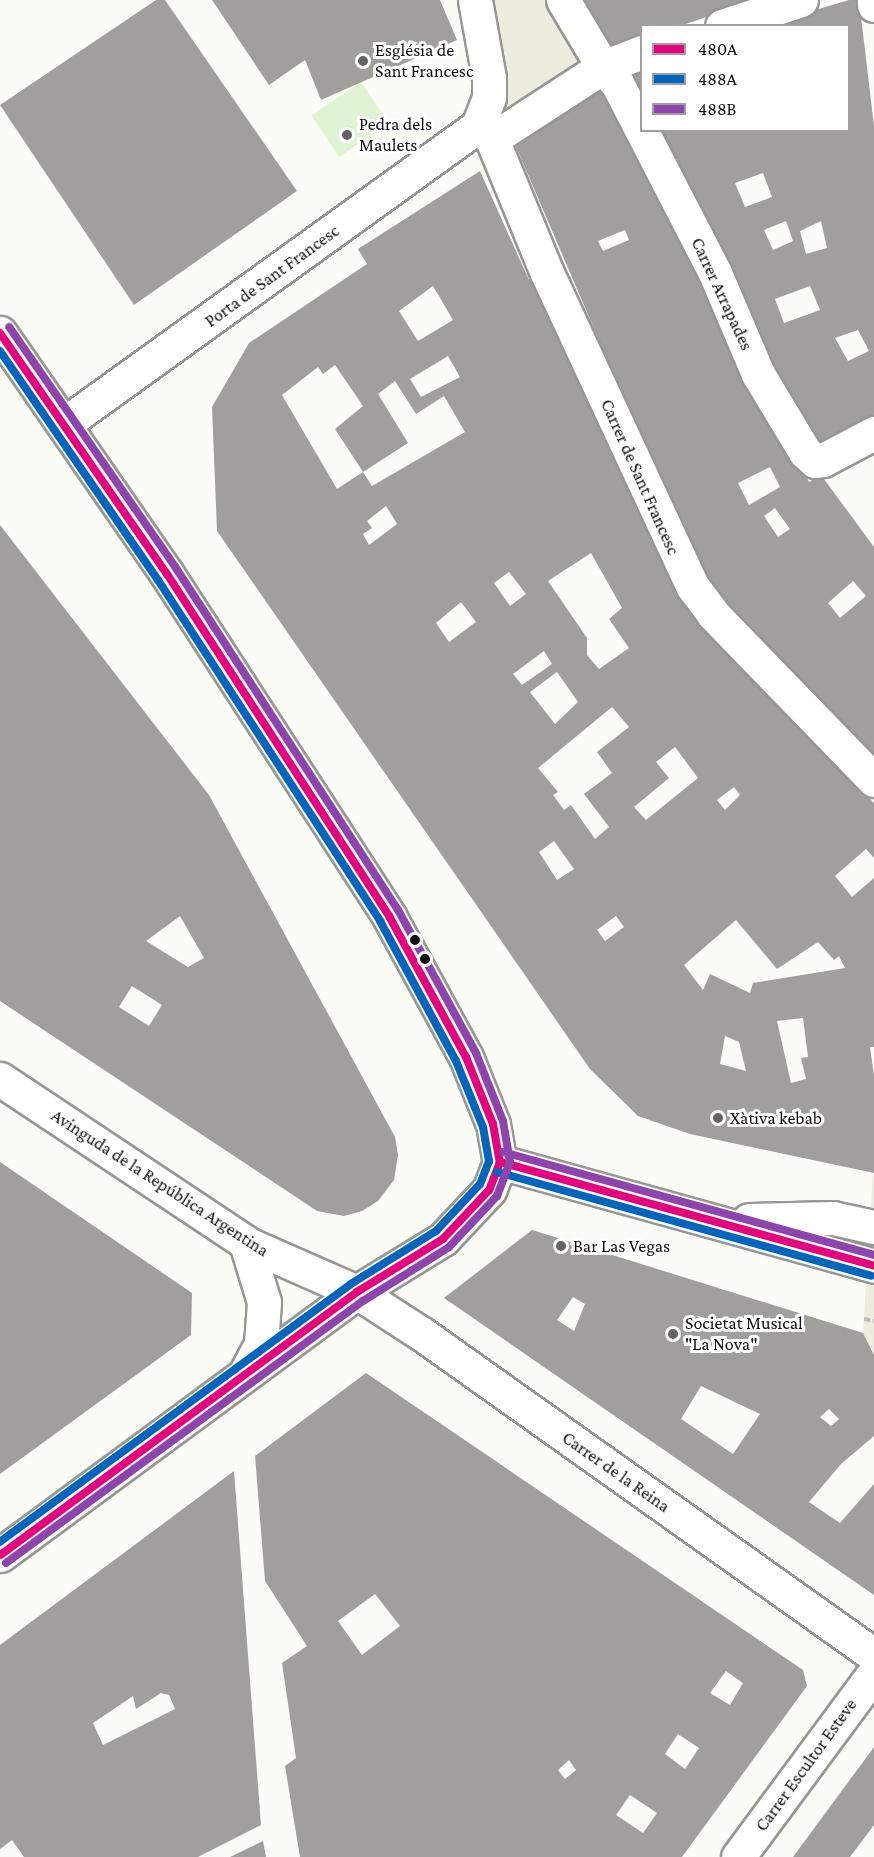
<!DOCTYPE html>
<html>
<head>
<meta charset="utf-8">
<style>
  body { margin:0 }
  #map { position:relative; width:874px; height:1857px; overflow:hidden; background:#fcfcf6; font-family:"Crimson Pro",serif }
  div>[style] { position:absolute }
  .green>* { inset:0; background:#e0f4d4; transform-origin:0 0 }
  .plaza>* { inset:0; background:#edece1 }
  .building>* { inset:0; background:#a09f9b }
  .path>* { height:4px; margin-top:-2px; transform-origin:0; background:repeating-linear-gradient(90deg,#b9b9b8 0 6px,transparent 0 9px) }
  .roads { filter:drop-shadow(2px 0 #969694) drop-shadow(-2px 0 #969694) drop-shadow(0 2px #969694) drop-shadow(0 -2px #969694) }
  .pedestrian>* { height:33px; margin:-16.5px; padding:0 16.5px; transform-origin:16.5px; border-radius:16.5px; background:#fffffe }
  .minor>* { height:33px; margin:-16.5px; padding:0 16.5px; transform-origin:16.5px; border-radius:16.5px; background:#fffffe }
  .tertiary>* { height:33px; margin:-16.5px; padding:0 16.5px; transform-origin:16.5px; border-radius:16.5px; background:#fffffe }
  .bus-1>* { height:8px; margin:-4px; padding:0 4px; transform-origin:4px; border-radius:4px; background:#e5007d }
  .bus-2>* { height:8px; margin:-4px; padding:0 4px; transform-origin:4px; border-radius:4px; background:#0065bd }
  .bus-3>* { height:8px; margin:-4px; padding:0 4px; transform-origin:4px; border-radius:4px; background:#8e44ad }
  .dots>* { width:16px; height:16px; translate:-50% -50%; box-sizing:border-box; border:3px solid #fff; border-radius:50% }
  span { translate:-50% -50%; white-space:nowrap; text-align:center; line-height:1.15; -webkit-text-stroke:6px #fff; paint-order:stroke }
  .poi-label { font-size:18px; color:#101010 }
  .left { translate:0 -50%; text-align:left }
  .street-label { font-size:18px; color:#101010 }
  .legend { position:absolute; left:640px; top:24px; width:210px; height:108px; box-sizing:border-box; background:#fff; border:2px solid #9f9f9f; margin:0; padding:8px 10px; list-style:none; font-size:18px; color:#101010 }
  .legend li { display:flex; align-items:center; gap:12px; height:30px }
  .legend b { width:30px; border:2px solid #9f9f9f }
</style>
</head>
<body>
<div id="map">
  <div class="green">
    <i style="left:361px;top:82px;width:50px;height:60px;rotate:56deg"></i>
  </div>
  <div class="plaza">
    <i style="clip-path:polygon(495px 0,563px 0,594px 53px,504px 108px)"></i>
    <i style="clip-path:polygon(873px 1173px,874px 1173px,874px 1354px,863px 1333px)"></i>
  </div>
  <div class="building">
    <i style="clip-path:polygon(156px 0,165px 0,297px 191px,134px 305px,0 105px)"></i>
    <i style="clip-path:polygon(212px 0,440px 0,457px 40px,321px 100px,305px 60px,269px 85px)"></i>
    <i style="clip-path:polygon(578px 0,756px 0,680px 26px,642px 26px,642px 39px,609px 51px)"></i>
    <i style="clip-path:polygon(evenodd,849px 0,859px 0,874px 126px,874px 419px,826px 445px,812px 440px,654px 130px,849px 130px,849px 26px,765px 25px,849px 0,763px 173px,772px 197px,745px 207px,735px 183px,763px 173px,849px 0,786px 221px,793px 241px,773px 250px,764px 230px,786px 221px,849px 0,821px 221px,827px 248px,806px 254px,800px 231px,821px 221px,849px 0,810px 286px,820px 310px,784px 323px,775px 299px,810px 286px,849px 0,858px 330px,869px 351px,848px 361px,835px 338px,858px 330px)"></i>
    <i style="clip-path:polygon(642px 66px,642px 106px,624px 72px)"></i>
    <i style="clip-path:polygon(evenodd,606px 85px,809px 482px,821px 475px,874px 547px,874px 758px,766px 648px,695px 564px,514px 142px,606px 85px,625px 230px,629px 240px,603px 251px,598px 241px,625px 230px,606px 85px,770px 467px,780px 487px,749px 505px,738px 483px,770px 467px,606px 85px,775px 508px,790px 529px,778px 537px,764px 516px,775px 508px,606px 85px,853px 581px,866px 596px,840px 618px,828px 603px,853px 581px)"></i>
    <i style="clip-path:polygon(evenodd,480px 171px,529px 280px,535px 277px,669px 579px,687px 605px,874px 803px,874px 858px,866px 849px,835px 876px,852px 897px,874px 878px,874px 1047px,870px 1047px,874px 1075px,874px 1173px,690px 1134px,638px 1116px,590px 1069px,217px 531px,212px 407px,249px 343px,367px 264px,358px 249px,480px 171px,433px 286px,453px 320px,418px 341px,399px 311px,433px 286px,480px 171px,448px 356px,460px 377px,421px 397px,410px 379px,448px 356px,480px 171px,335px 365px,363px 406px,335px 429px,363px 472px,408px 443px,378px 394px,395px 381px,416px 414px,444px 396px,465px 432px,372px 486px,363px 472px,337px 489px,282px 395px,318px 367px,323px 374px,335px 365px,480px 171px,386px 506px,397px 524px,369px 545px,363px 534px,372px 528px,367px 521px,386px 506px,480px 171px,591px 553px,622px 608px,609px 619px,629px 648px,599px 669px,587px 655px,587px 638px,548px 581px,591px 553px,480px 171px,509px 572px,526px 594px,510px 606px,494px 583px,509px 572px,480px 171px,461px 602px,476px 622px,449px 642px,436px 623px,461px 602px,480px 171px,544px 651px,552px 664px,522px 685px,513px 674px,544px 651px,480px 171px,557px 672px,578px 702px,555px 724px,530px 692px,557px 672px,480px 171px,612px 707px,629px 727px,597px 752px,612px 773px,584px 794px,609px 827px,595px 839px,571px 805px,564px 810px,553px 795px,558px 792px,538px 768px,612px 707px,480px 171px,675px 747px,698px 778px,646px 820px,634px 807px,669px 778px,656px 762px,675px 747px,480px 171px,734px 787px,740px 795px,725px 810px,717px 800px,734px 787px,480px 171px,554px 841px,574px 869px,557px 880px,539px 852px,554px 841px,480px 171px,616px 916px,624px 927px,605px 941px,597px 930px,616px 916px,480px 171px,736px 920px,777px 969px,818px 942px,834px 960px,839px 956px,845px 968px,753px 983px,750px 993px,710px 974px,703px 990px,684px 965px,736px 920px,480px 171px,803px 1018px,808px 1057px,801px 1058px,806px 1079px,791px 1083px,777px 1021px,803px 1018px,480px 171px,725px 1036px,739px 1042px,746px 1071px,720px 1064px,725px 1036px)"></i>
    <i style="clip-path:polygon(evenodd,0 525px,209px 795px,395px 1137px,398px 1155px,394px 1180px,378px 1201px,362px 1211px,344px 1216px,317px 1211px,0 1001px,0 525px,180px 916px,204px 958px,188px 967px,146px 941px,180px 916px,0 525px,132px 986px,162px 1005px,149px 1026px,119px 1007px,132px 986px)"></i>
    <i style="clip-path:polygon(0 1162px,192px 1293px,191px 1335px,0 1474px)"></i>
    <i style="clip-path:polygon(evenodd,532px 1230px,863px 1333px,874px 1355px,874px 1436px,841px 1464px,809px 1502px,840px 1523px,874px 1484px,874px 1595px,444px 1298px,532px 1230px,573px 1297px,585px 1304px,574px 1331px,557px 1320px,573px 1297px,532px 1230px,701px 1386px,760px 1414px,733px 1454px,681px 1419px,701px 1386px,532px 1230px,829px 1409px,839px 1419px,831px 1426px,820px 1417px,829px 1409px)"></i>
    <i style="clip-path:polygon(evenodd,366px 1373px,803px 1670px,807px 1686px,682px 1857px,300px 1857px,285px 1766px,296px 1758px,282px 1663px,307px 1646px,265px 1581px,255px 1456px,366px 1373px,375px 1594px,400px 1626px,362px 1655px,338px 1621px,375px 1594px,366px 1373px,726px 1671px,743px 1683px,730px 1705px,710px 1693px,726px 1671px,366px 1373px,678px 1734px,699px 1748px,685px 1769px,665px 1754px,678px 1734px,366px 1373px,569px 1760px,576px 1770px,565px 1779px,558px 1770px,569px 1760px,366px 1373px,630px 1795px,657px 1813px,643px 1833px,616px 1815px,630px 1795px)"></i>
    <i style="clip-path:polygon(evenodd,234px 1471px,261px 1825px,198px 1857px,24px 1857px,12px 1840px,0 1849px,0 1645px,234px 1471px,161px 1693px,169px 1695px,175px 1709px,103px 1745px,93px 1723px,133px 1696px,136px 1709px,161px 1693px)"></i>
    <i style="clip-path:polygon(874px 1747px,874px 1825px,850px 1857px,793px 1857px)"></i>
    <i style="clip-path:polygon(263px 1841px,266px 1857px,230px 1857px)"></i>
  </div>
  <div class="path">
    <i style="left:864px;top:1319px;width:10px;rotate:11deg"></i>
  </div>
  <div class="roads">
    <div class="pedestrian">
      <i style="left:874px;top:0;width:5px;rotate:90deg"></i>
      <i style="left:722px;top:26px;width:83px;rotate:-18.2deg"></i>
      <i style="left:642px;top:52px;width:42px;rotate:159deg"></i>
      <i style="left:603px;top:67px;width:21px;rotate:49deg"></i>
      <i style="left:617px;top:83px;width:214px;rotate:62.7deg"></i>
      <i style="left:715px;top:273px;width:110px;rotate:66.9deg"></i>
      <i style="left:758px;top:374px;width:91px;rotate:58.9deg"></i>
      <i style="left:805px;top:452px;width:13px;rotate:42deg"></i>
      <i style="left:815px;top:461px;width:8px;rotate:-7deg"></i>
      <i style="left:823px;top:460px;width:58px;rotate:-27.9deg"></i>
      <i style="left:478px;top:126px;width:19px;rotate:43deg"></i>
      <i style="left:492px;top:139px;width:145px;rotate:67.7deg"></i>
      <i style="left:547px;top:273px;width:346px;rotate:65.1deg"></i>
      <i style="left:693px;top:587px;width:34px;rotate:53deg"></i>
      <i style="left:713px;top:614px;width:231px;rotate:45.9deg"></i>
      <i style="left:492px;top:139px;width:132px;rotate:-33deg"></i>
      <i style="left:603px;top:67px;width:78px;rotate:-120.8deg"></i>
    </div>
    <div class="minor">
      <i style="left:64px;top:424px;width:510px;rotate:-35.75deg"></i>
      <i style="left:478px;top:126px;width:31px;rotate:-69deg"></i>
      <i style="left:489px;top:97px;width:19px;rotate:-90deg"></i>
      <i style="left:489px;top:78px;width:79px;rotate:-100.2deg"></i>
      <i style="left:500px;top:1162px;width:388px;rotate:15.5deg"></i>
      <i style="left:749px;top:1220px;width:84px;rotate:-1.4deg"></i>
      <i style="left:833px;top:1218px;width:42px;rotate:12.4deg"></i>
      <i style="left:738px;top:1857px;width:229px;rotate:-53.5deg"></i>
    </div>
    <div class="tertiary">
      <i style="left:0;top:333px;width:293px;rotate:55.3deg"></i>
      <i style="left:167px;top:574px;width:408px;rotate:57deg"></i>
      <i style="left:389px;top:916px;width:161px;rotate:61.4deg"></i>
      <i style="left:466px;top:1057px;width:72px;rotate:68.1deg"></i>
      <i style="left:493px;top:1124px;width:39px;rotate:80deg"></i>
      <i style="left:500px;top:1162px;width:30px;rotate:111deg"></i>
      <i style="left:489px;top:1190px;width:67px;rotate:133.2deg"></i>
      <i style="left:443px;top:1239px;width:101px;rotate:148.4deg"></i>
      <i style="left:357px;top:1292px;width:443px;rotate:143.6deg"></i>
      <i style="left:0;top:1079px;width:300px;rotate:33.6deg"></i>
      <i style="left:250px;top:1245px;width:117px;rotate:23.7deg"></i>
      <i style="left:357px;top:1292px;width:77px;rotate:32.9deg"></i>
      <i style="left:422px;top:1334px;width:554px;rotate:35.38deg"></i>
      <i style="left:245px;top:1374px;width:34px;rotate:-62deg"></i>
      <i style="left:261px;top:1344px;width:42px;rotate:-85.9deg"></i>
      <i style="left:264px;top:1302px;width:62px;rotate:-107deg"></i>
    </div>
  </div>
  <div class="bus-1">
    <i style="left:0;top:333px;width:293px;rotate:55.3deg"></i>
    <i style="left:167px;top:574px;width:408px;rotate:57deg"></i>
    <i style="left:389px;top:916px;width:161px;rotate:61.4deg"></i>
    <i style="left:466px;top:1057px;width:72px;rotate:68.1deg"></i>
    <i style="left:493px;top:1124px;width:39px;rotate:80deg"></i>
    <i style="left:500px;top:1162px;width:30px;rotate:111deg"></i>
    <i style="left:489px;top:1190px;width:67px;rotate:133.2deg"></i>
    <i style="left:443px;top:1239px;width:101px;rotate:148.4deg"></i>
    <i style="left:357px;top:1292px;width:443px;rotate:143.6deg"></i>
    <i style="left:500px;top:1162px;width:388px;rotate:15.5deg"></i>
  </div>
  <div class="bus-2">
    <i style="left:0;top:351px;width:278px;rotate:55.4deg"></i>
    <i style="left:158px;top:580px;width:407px;rotate:56.9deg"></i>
    <i style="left:380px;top:921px;width:159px;rotate:61.5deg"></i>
    <i style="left:456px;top:1061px;width:71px;rotate:67.8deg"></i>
    <i style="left:483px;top:1127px;width:35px;rotate:80deg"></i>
    <i style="left:489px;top:1161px;width:25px;rotate:111deg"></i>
    <i style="left:480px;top:1184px;width:64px;rotate:133.1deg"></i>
    <i style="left:436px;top:1231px;width:100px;rotate:148.1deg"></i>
    <i style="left:351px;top:1284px;width:436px;rotate:143.7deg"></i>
    <i style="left:497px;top:1172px;width:388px;rotate:15.5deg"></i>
  </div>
  <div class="bus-3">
    <i style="left:503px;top:1152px;width:385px;rotate:15.5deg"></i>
    <i style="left:6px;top:1563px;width:443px;rotate:-36.3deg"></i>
    <i style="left:363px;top:1301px;width:102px;rotate:-32.1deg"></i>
    <i style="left:449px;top:1247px;width:70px;rotate:-46.7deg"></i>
    <i style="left:497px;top:1196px;width:36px;rotate:-69deg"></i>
    <i style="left:510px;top:1162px;width:42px;rotate:-99.7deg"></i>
    <i style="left:503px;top:1121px;width:73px;rotate:-111.7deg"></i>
    <i style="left:476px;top:1053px;width:163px;rotate:-118.6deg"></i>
    <i style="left:398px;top:910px;width:408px;rotate:-123deg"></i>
    <i style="left:176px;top:568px;width:293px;rotate:-124.7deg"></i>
  </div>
  <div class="dots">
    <i style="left:363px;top:61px;background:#636360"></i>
    <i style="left:347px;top:135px;background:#636360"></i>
    <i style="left:415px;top:940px;background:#101010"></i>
    <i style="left:425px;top:959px;background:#101010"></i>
    <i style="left:718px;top:1118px;background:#636360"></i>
    <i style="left:561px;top:1246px;background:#636360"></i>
    <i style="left:673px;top:1334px;background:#636360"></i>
  </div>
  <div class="poi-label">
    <span class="left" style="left:375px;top:61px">Església de<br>Sant Francesc</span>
    <span class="left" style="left:359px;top:135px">Pedra dels<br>Maulets</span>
    <span class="left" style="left:730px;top:1118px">Xàtiva kebab</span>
    <span class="left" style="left:573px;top:1246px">Bar Las Vegas</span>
    <span class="left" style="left:685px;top:1334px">Societat Musical<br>"La Nova"</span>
  </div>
  <div class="street-label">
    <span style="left:272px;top:276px;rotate:-36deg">Porta de Sant Francesc</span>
    <span style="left:722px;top:294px;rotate:65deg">Carrer Arrapades</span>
    <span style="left:640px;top:477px;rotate:66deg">Carrer de Sant Francesc</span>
    <span style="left:160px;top:1183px;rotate:33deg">Avinguda de la República Argentina</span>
    <span style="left:616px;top:1472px;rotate:35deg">Carrer de la Reina</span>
    <span style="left:806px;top:1765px;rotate:-54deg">Carrer Escultor Esteve</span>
  </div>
  <ul class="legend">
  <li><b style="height:8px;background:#e5007d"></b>480A</li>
  <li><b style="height:8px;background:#0065bd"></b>488A</li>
  <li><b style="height:8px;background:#8e44ad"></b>488B</li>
  </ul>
</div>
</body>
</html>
